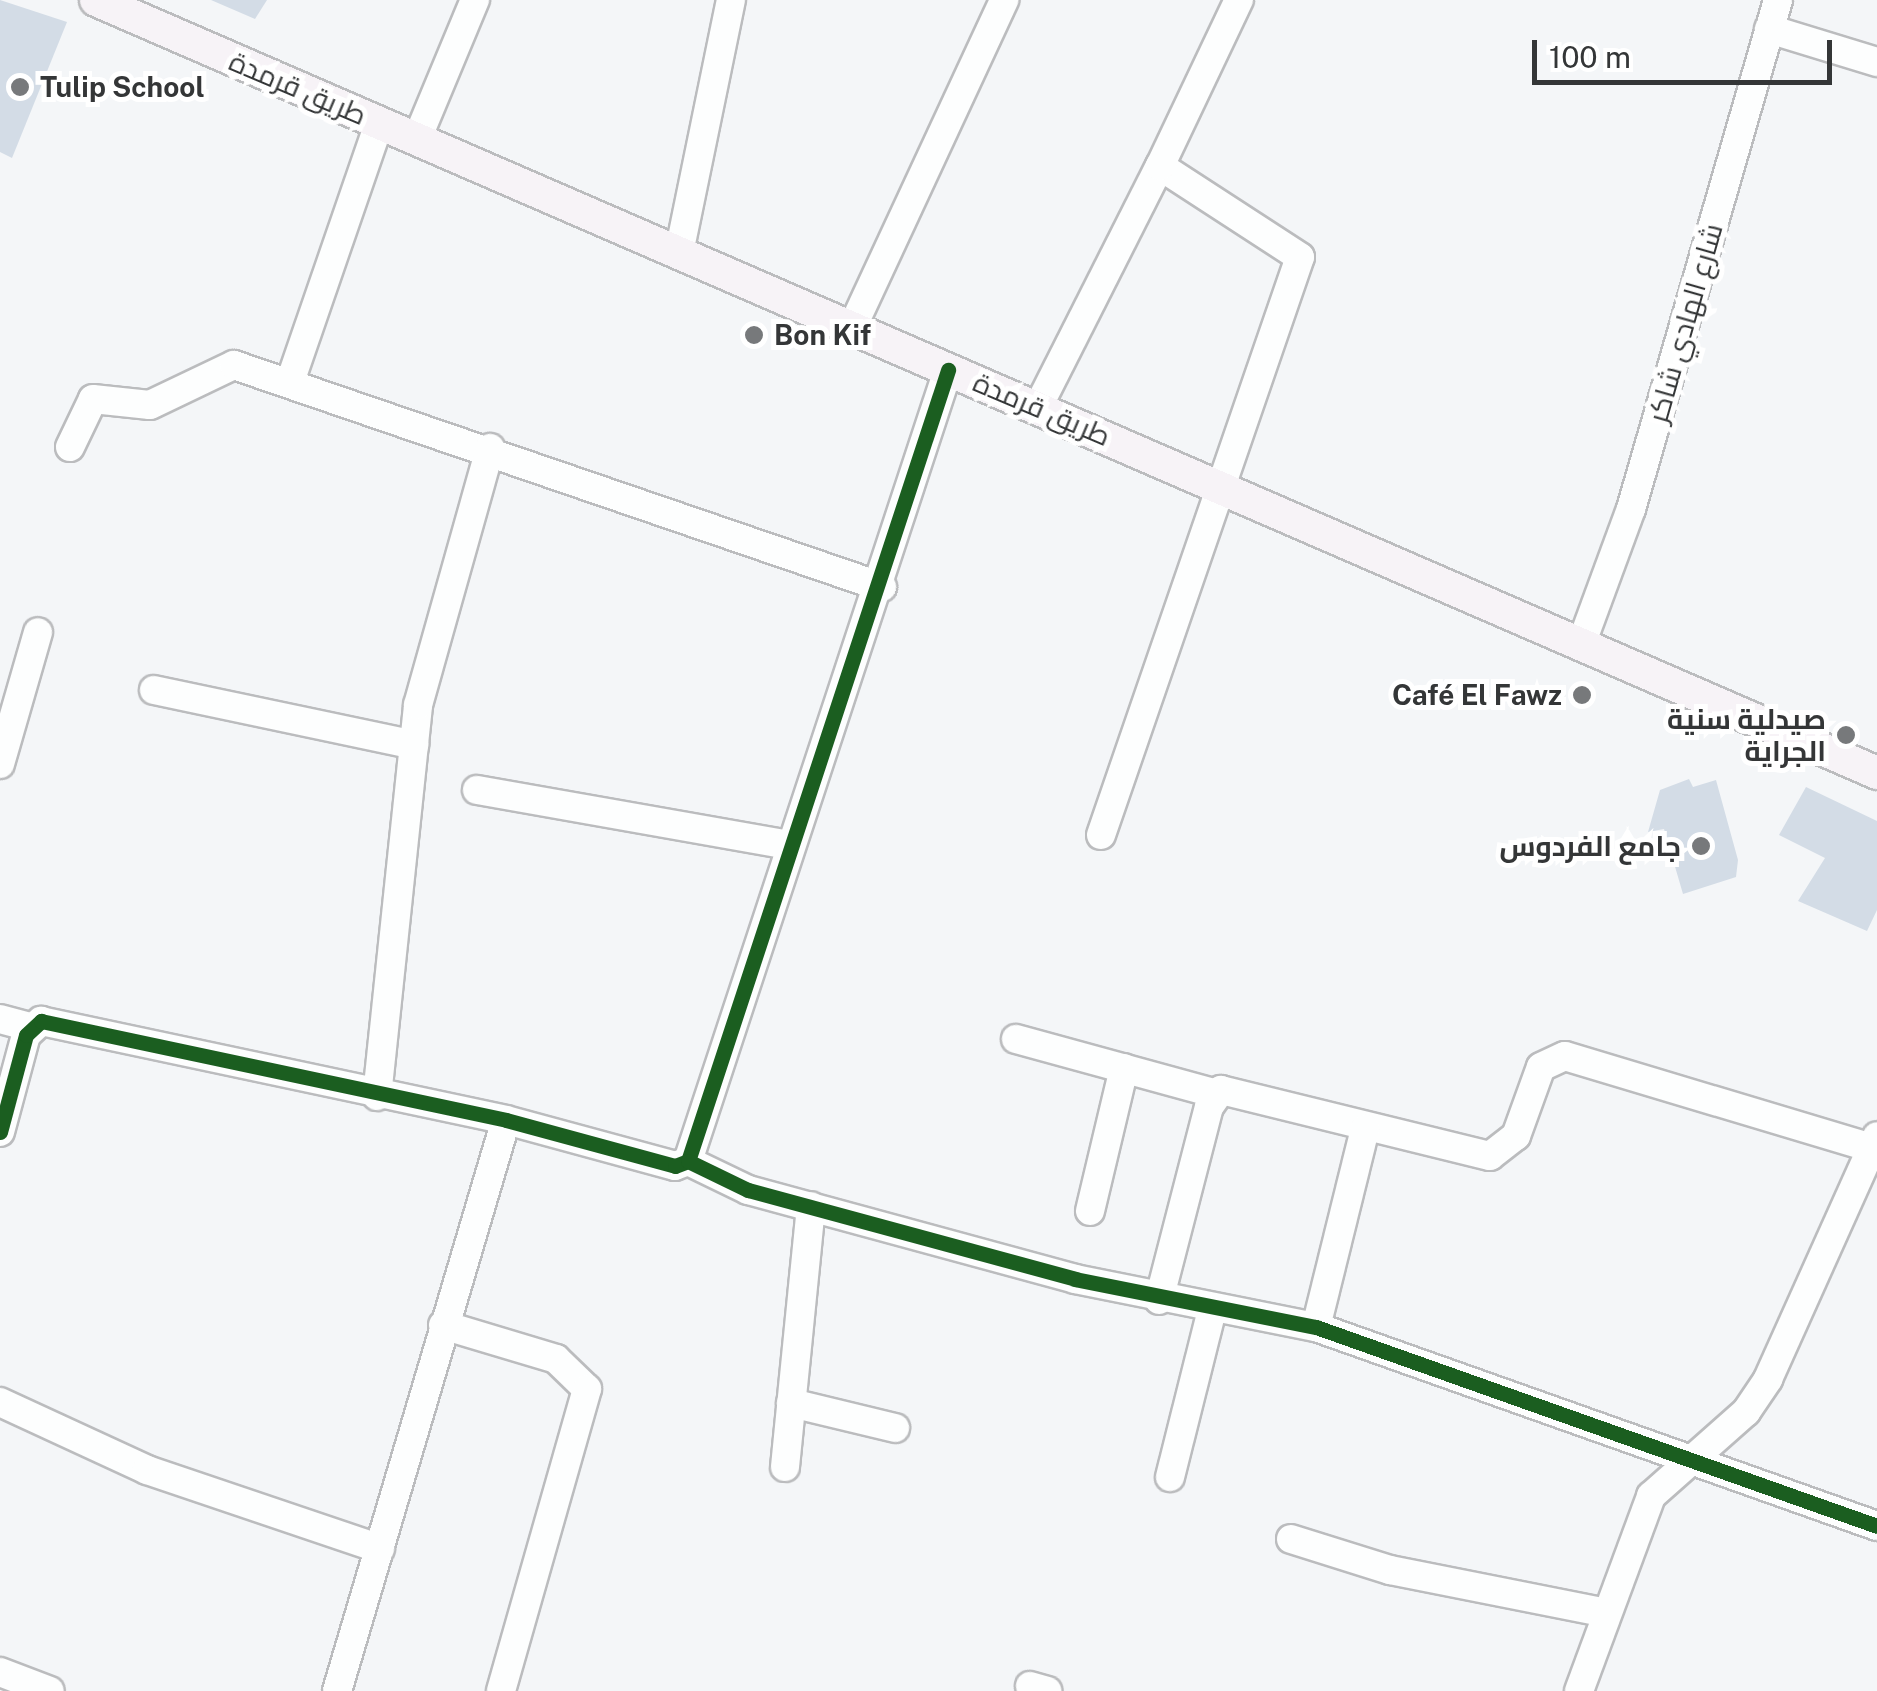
<!DOCTYPE html>
<html>
<head>
<meta charset="utf-8">
<style>
  body { margin:0 }
  #map { position:relative; width:1877px; height:1691px; overflow:hidden; background:#f4f6f8; font-family:"Public Sans",Cairo,sans-serif }
  div>[style] { position:absolute }
  .building>* { inset:0; background:#d3dce6 }
  .roads { filter:drop-shadow(2px 0 #bbbcbe) drop-shadow(-2px 0 #bbbcbe) drop-shadow(0 2px #bbbcbe) drop-shadow(0 -2px #bbbcbe) }
  .minor>* { height:28px; margin:-14px; padding:0 14px; transform-origin:14px; border-radius:14px; background:#fdfefe }
  .major>* { height:32px; margin:-16px; padding:0 16px; transform-origin:16px; border-radius:16px; background:#f7f3f7 }
  .cycleway>* { height:15px; margin:-7.5px; padding:0 7.5px; transform-origin:7.5px; border-radius:7.5px; background:#1b5e20 }
  .dots>* { width:28px; height:28px; translate:-50% -50%; box-sizing:border-box; border:5px solid #fff; border-radius:50% }
  span { translate:-50% -50%; white-space:nowrap; text-align:center; line-height:1.15; -webkit-text-stroke:10px #fff; paint-order:stroke }
  .poi-label { font-size:28px; color:#343637; font-weight:700 }
  .left { translate:0 -50%; text-align:left }
  .right { translate:-100% -50%; text-align:right }
  .street-label { font-size:28px; color:#343637 }
  .scale { position:absolute; left:1532px; top:40px; width:300px; height:45px; box-sizing:border-box; border:5px solid #343637; border-top:0; padding-left:12px; font-size:30px; line-height:35px; white-space:nowrap; color:#343637; -webkit-text-stroke:8px #fff; paint-order:stroke }
</style>
</head>
<body>
<div id="map">
  <div class="building">
    <i style="clip-path:polygon(0 0,67px 22px,12px 158px,0 152px)"></i>
    <i style="clip-path:polygon(211px 0,267px 0,255px 19px)"></i>
    <i style="clip-path:polygon(1689px 779px,1693px 787px,1716px 780px,1738px 860px,1736px 877px,1683px 894px,1664px 829px,1648px 832px,1660px 790px)"></i>
    <i style="clip-path:polygon(1806px 787px,1877px 821px,1877px 910px,1867px 931px,1798px 901px,1825px 858px,1779px 835px)"></i>
  </div>
  <div class="roads">
    <div class="minor">
      <i style="left:1769px;top:29px;width:113px;rotate:17deg"></i>
      <i style="left:417px;top:139px;width:151px;rotate:-67.4deg"></i>
      <i style="left:679px;top:253px;width:258px;rotate:-78.4deg"></i>
      <i style="left:852px;top:328px;width:362px;rotate:-65.1deg"></i>
      <i style="left:290px;top:382px;width:274px;rotate:-71deg"></i>
      <i style="left:1038px;top:407px;width:270px;rotate:-63.2deg"></i>
      <i style="left:70px;top:447px;width:53px;rotate:-64.4deg"></i>
      <i style="left:93px;top:399px;width:57px;rotate:6deg"></i>
      <i style="left:150px;top:405px;width:93px;rotate:-25.5deg"></i>
      <i style="left:234px;top:365px;width:685px;rotate:18.91deg"></i>
      <i style="left:1582px;top:642px;width:142px;rotate:-69.8deg"></i>
      <i style="left:1631px;top:509px;width:530px;rotate:-73.89deg"></i>
      <i style="left:154px;top:690px;width:266px;rotate:11.9deg"></i>
      <i style="left:0;top:764px;width:137px;rotate:-73.9deg"></i>
      <i style="left:477px;top:790px;width:318px;rotate:10deg"></i>
      <i style="left:1101px;top:835px;width:611px;rotate:-71deg"></i>
      <i style="left:1300px;top:257px;width:167px;rotate:-147deg"></i>
      <i style="left:1160px;top:166px;width:184px;rotate:-64.6deg"></i>
      <i style="left:0;top:1019px;width:30px;rotate:15deg"></i>
      <i style="left:1016px;top:1039px;width:205px;rotate:15.3deg"></i>
      <i style="left:377px;top:1096px;width:393px;rotate:-84deg"></i>
      <i style="left:418px;top:705px;width:267px;rotate:-74.3deg"></i>
      <i style="left:0;top:1132px;width:100px;rotate:-75deg"></i>
      <i style="left:26px;top:1035px;width:21px;rotate:-43deg"></i>
      <i style="left:41px;top:1021px;width:475px;rotate:12deg"></i>
      <i style="left:506px;top:1120px;width:175px;rotate:15.2deg"></i>
      <i style="left:675px;top:1166px;width:14px;rotate:-21deg"></i>
      <i style="left:688px;top:1161px;width:833px;rotate:-71.8deg"></i>
      <i style="left:688px;top:1161px;width:67px;rotate:25.8deg"></i>
      <i style="left:748px;top:1190px;width:339px;rotate:15.2deg"></i>
      <i style="left:1075px;top:1279px;width:246px;rotate:11.3deg"></i>
      <i style="left:1316px;top:1327px;width:595px;rotate:19.53deg"></i>
      <i style="left:1090px;top:1211px;width:147px;rotate:-76.6deg"></i>
      <i style="left:1159px;top:1300px;width:199px;rotate:-75.5deg"></i>
      <i style="left:1209px;top:1107px;width:21px;rotate:-55deg"></i>
      <i style="left:1221px;top:1090px;width:277px;rotate:13.8deg"></i>
      <i style="left:1490px;top:1156px;width:33px;rotate:-38deg"></i>
      <i style="left:1516px;top:1136px;width:73px;rotate:-70.1deg"></i>
      <i style="left:1541px;top:1067px;width:26px;rotate:-25deg"></i>
      <i style="left:1565px;top:1056px;width:320px;rotate:16.7deg"></i>
      <i style="left:443px;top:1325px;width:118px;rotate:16.7deg"></i>
      <i style="left:556px;top:1359px;width:43px;rotate:44.1deg"></i>
      <i style="left:587px;top:1389px;width:314px;rotate:105.9deg"></i>
      <i style="left:1316px;top:1327px;width:204px;rotate:-76.1deg"></i>
      <i style="left:0;top:1402px;width:162px;rotate:24.8deg"></i>
      <i style="left:147px;top:1470px;width:246px;rotate:18.7deg"></i>
      <i style="left:791px;top:1403px;width:107px;rotate:13.5deg"></i>
      <i style="left:785px;top:1467px;width:262px;rotate:-84.3deg"></i>
      <i style="left:1170px;top:1477px;width:172px;rotate:-75.9deg"></i>
      <i style="left:1291px;top:1539px;width:104px;rotate:17.4deg"></i>
      <i style="left:1390px;top:1570px;width:221px;rotate:11.2deg"></i>
      <i style="left:0;top:1672px;width:53px;rotate:20.8deg"></i>
      <i style="left:1030px;top:1686px;width:18px;rotate:16deg"></i>
      <i style="left:337px;top:1691px;width:595px;rotate:-73.51deg"></i>
      <i style="left:1579px;top:1691px;width:208px;rotate:-69.7deg"></i>
      <i style="left:1651px;top:1496px;width:127px;rotate:-41.5deg"></i>
      <i style="left:1746px;top:1412px;width:40px;rotate:-56deg"></i>
      <i style="left:1768px;top:1379px;width:266px;rotate:-65.8deg"></i>
    </div>
    <div class="major">
      <i style="left:96px;top:0;width:1942px;rotate:23.46deg"></i>
    </div>
  </div>
  <div class="cycleway">
    <i style="left:0;top:1132px;width:100px;rotate:-75deg"></i>
    <i style="left:26px;top:1035px;width:21px;rotate:-43deg"></i>
    <i style="left:41px;top:1021px;width:475px;rotate:12deg"></i>
    <i style="left:506px;top:1120px;width:175px;rotate:15.2deg"></i>
    <i style="left:675px;top:1166px;width:14px;rotate:-21deg"></i>
    <i style="left:688px;top:1161px;width:833px;rotate:-71.8deg"></i>
    <i style="left:688px;top:1161px;width:67px;rotate:25.8deg"></i>
    <i style="left:748px;top:1190px;width:339px;rotate:15.2deg"></i>
    <i style="left:1075px;top:1279px;width:246px;rotate:11.3deg"></i>
    <i style="left:1316px;top:1327px;width:595px;rotate:19.53deg"></i>
  </div>
  <div class="dots">
    <i style="left:20px;top:87px;background:#77797b"></i>
    <i style="left:754px;top:335px;background:#77797b"></i>
    <i style="left:1582px;top:695px;background:#77797b"></i>
    <i style="left:1846px;top:735px;background:#77797b"></i>
    <i style="left:1701px;top:846px;background:#77797b"></i>
  </div>
  <div class="poi-label">
    <span class="left" style="left:40px;top:87px">Tulip School</span>
    <span class="left" style="left:774px;top:335px">Bon Kif</span>
    <span class="right" style="left:1562px;top:695px">Café El Fawz</span>
    <span class="right" style="left:1826px;top:735px">صيدلية سنية<br>الجراية</span>
    <span class="right" style="left:1681px;top:846px">جامع الفردوس</span>
  </div>
  <div class="street-label">
    <span style="left:298px;top:88px;rotate:23deg">طريق قرمدة</span>
    <span style="left:1685px;top:323px;rotate:-74deg">شارع الهادي شاكر</span>
    <span style="left:1042px;top:409px;rotate:23deg">طريق قرمدة</span>
  </div>
  <div class="scale">100 m</div>
</div>
</body>
</html>
